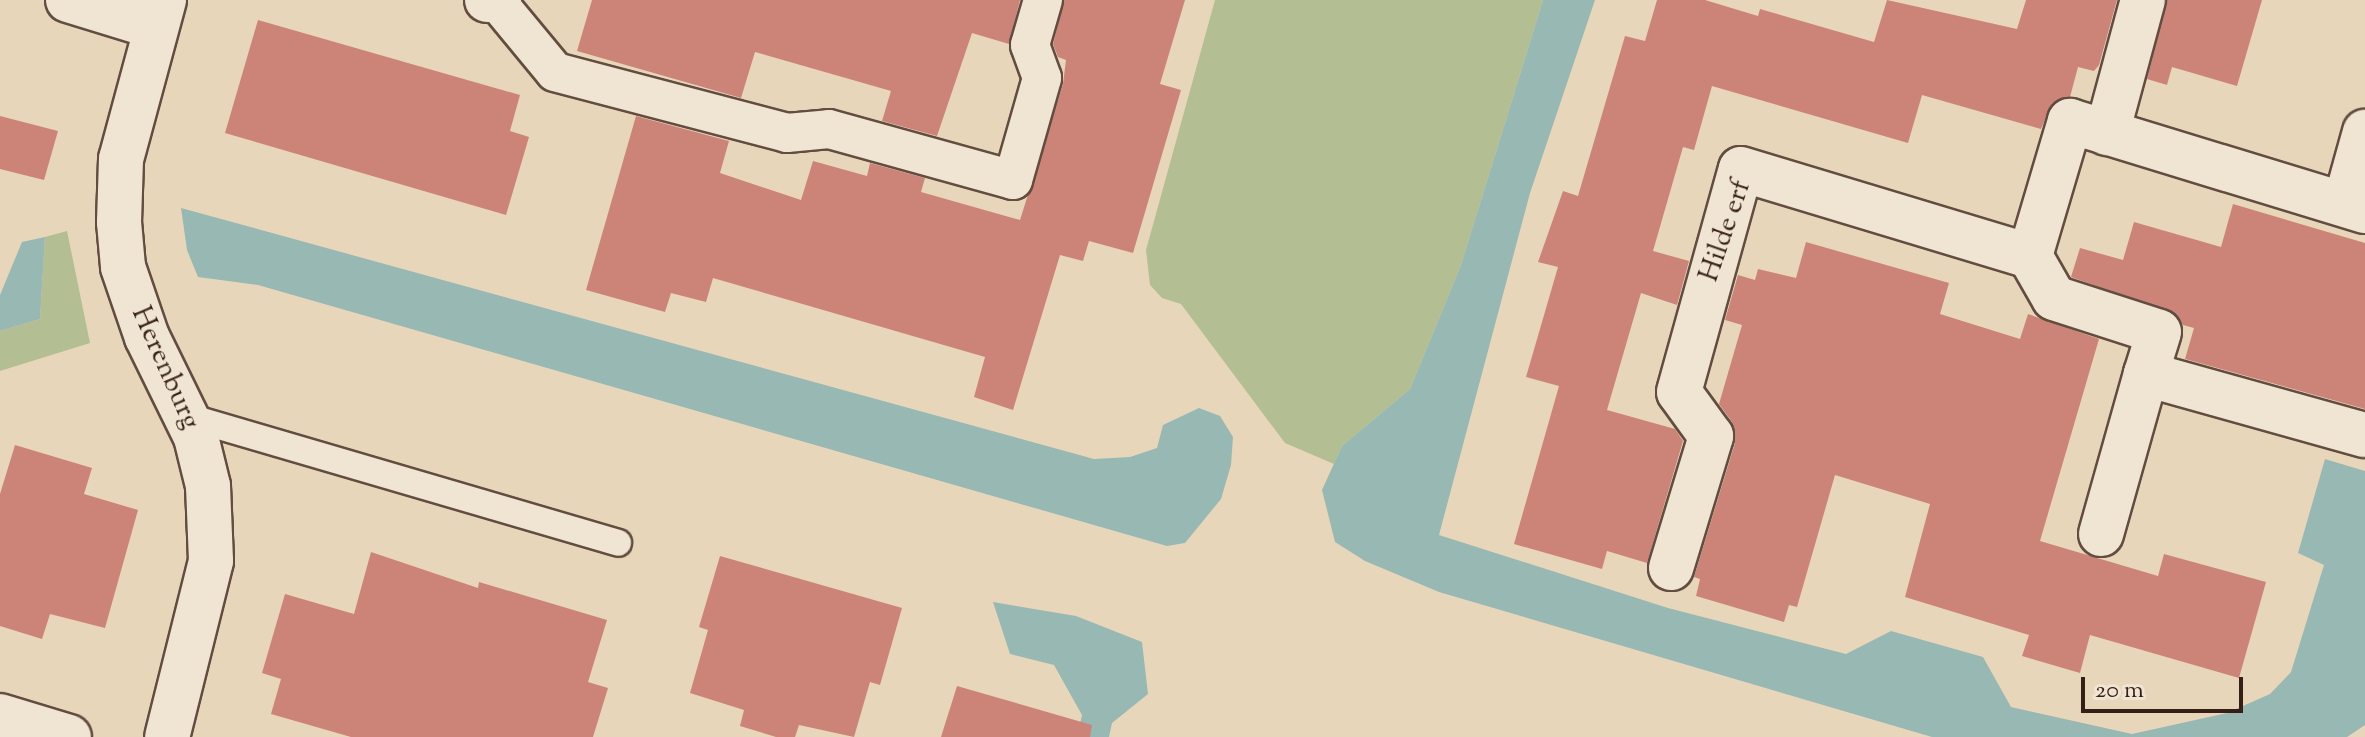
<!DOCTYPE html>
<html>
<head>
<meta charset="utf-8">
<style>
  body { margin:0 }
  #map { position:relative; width:2365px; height:737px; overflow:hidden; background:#e8d6ba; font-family:"Sorts Mill Goudy",serif }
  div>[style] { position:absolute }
  .green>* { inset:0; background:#b3be92 }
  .water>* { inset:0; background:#98b8b4 }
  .building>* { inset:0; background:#cc8478 }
  .roads { filter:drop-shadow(2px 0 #624d40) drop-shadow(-2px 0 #624d40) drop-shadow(0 2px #624d40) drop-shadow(0 -2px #624d40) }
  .service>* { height:26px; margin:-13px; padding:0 13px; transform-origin:13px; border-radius:13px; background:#f0e4d2 }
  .pedestrian>* { height:38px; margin:-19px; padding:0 19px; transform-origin:19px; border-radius:19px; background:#f0e4d2 }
  .minor>* { height:44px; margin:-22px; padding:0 22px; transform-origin:22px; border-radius:22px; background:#f0e4d2 }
  .tertiary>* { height:44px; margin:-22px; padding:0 22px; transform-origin:22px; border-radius:22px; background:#f0e4d2 }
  span { translate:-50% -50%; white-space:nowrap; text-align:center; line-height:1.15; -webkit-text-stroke:7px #f0e4d2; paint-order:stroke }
  .street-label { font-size:28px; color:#361f17 }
  .scale { position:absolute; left:2081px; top:677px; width:162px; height:36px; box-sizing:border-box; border:4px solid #361f17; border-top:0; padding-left:10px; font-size:24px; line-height:28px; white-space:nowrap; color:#361f17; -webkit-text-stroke:6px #f0e4d2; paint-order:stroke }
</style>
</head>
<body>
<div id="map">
  <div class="green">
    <i style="clip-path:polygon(1215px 0,1543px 0,1461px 265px,1410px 389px,1342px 446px,1334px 464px,1285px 443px,1181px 304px,1162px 298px,1150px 285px,1146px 250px)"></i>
    <i style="clip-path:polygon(67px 231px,90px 343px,0 371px,0 331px,40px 319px,45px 237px)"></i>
  </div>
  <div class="water">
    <i style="clip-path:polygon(1543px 0,1595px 0,1530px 193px,1439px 535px,1668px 608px,1846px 654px,1891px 631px,1983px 657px,2011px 707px,2132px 734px,2227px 713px,2270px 694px,2291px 672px,2324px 565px,2298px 553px,2325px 459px,2365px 471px,2365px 725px,2347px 737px,1932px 737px,1439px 592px,1365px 561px,1335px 542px,1322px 490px,1342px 446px,1410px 389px,1461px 265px)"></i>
    <i style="clip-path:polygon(181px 208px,1094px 459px,1130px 457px,1157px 448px,1163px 425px,1199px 408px,1220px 416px,1233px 437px,1231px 465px,1221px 499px,1185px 543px,1167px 546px,258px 285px,198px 277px,187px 250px)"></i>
    <i style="clip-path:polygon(45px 237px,40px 319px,0 331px,0 295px,22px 242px)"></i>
    <i style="clip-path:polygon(993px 602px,1076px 616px,1142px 642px,1148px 694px,1112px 723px,1109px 737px,1077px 737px,1082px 715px,1054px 665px,1010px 654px)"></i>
  </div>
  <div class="building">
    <i style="clip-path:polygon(592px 0,1020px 0,1009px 44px,972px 33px,937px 136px,882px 121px,891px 91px,755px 52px,741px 98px,577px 51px)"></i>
    <i style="clip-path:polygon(1064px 0,1185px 0,1160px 84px,1181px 90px,1133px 253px,1089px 241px,1083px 261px,1060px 255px,1013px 410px,974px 397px,985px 357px,713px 278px,706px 302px,671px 293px,665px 312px,586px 290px,636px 116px,729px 141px,720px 173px,801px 200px,813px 161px,867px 176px,870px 163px,925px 178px,921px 192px,1020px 220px,1063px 84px,1066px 60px,1058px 57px,1053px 44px)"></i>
    <i style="clip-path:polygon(1657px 0,1705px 0,1758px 16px,1760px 9px,1874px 42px,1887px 0,2017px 29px,2026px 0,2117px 0,2099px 65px,2094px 71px,2078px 67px,2070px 97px,2052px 103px,2041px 129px,1922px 95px,1908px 143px,1712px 86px,1694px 150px,1683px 147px,1653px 251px,1689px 261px,1677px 305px,1641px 293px,1607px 410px,1675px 429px,1683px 441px,1647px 563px,1607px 551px,1602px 569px,1514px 544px,1559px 386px,1526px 377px,1558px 267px,1538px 262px,1563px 191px,1578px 196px,1625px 36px,1645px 41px)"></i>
    <i style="clip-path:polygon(2167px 0,2262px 0,2237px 86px,2172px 67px,2167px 85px,2147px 79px)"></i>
    <i style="clip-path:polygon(258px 20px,520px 95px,510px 131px,529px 137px,506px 215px,225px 133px)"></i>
    <i style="clip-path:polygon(0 116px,58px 131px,44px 180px,0 169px)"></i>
    <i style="clip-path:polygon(2233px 204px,2365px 243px,2365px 409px,2185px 359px,2194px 328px,2183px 325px,2177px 315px,2071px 277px,2080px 248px,2123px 260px,2134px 222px,2221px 247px)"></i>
    <i style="clip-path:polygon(1806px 242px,1949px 283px,1940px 314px,2020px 339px,2028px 314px,2099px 339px,2040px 541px,2158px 576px,2164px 554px,2266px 582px,2239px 678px,2090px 635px,2080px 673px,2022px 656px,2029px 635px,1905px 597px,1930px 504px,1835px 475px,1797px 607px,1789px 605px,1784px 622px,1696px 596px,1700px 579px,1694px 577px,1735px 443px,1732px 422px,1719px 404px,1742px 325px,1725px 320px,1738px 275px,1755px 280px,1758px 269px,1796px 278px)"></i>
    <i style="clip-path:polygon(15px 445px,92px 468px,84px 494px,138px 510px,105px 628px,50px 614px,42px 639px,0 626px,0 494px)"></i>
    <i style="clip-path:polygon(371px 552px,478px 588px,479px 582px,607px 620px,588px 682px,608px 688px,593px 737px,351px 737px,271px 714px,281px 679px,262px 673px,285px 594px,354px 614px)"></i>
    <i style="clip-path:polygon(720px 556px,902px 608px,880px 685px,870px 682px,854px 737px,799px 725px,795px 737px,776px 737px,740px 726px,744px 710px,690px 693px,708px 630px,699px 627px)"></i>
    <i style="clip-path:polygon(957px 686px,1092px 725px,1090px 737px,941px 737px)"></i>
  </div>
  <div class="roads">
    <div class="service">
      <i style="left:188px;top:417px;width:448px;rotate:16.3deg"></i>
    </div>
    <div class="pedestrian">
      <i style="left:498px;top:3px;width:89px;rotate:50.4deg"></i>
      <i style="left:555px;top:72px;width:240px;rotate:14.7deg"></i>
      <i style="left:787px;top:133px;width:42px;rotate:-5.4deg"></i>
      <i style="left:829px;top:129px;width:191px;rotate:15.5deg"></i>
      <i style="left:1013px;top:180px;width:106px;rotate:-74.1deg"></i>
      <i style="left:1042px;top:78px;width:35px;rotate:-110deg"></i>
      <i style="left:1030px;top:45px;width:47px;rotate:-73.9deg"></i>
    </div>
    <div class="minor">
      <i style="left:68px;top:0;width:92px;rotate:17.1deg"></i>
      <i style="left:487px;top:0;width:12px"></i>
      <i style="left:2107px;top:133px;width:138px;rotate:-74.9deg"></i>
      <i style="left:2345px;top:204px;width:75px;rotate:-74.5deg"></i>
      <i style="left:2030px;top:256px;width:48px;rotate:60.3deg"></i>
      <i style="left:2054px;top:298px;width:110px;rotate:17.9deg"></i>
      <i style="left:2159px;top:332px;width:44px;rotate:107.2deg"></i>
      <i style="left:2101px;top:534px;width:166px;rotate:-74.3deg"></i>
      <i style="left:2146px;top:374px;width:227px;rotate:15.6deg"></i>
      <i style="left:1671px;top:568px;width:138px;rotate:-73.1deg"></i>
      <i style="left:1711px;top:436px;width:54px;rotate:-126deg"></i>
      <i style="left:1679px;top:392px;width:231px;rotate:-74.5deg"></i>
      <i style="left:1741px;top:169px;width:302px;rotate:16.8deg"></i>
      <i style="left:2030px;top:256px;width:141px;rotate:-73.5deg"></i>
      <i style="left:2070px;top:121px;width:308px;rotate:17deg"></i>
      <i style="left:0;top:716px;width:72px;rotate:16.9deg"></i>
    </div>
    <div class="tertiary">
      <i style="left:164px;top:0;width:165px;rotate:105.1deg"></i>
      <i style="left:121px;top:159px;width:63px;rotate:91.8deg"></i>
      <i style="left:119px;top:222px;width:45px;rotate:84.9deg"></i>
      <i style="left:123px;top:267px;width:74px;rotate:71.1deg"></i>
      <i style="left:147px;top:337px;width:111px;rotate:63.9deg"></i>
      <i style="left:196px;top:437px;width:50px;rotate:76.2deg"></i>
      <i style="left:208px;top:486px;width:75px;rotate:87.7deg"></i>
      <i style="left:211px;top:561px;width:181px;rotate:104deg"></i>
    </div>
  </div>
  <div class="street-label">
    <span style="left:1726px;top:231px;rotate:-71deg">Hilde erf</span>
    <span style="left:165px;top:368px;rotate:66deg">Herenburg</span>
  </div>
  <div class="scale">20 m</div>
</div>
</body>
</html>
